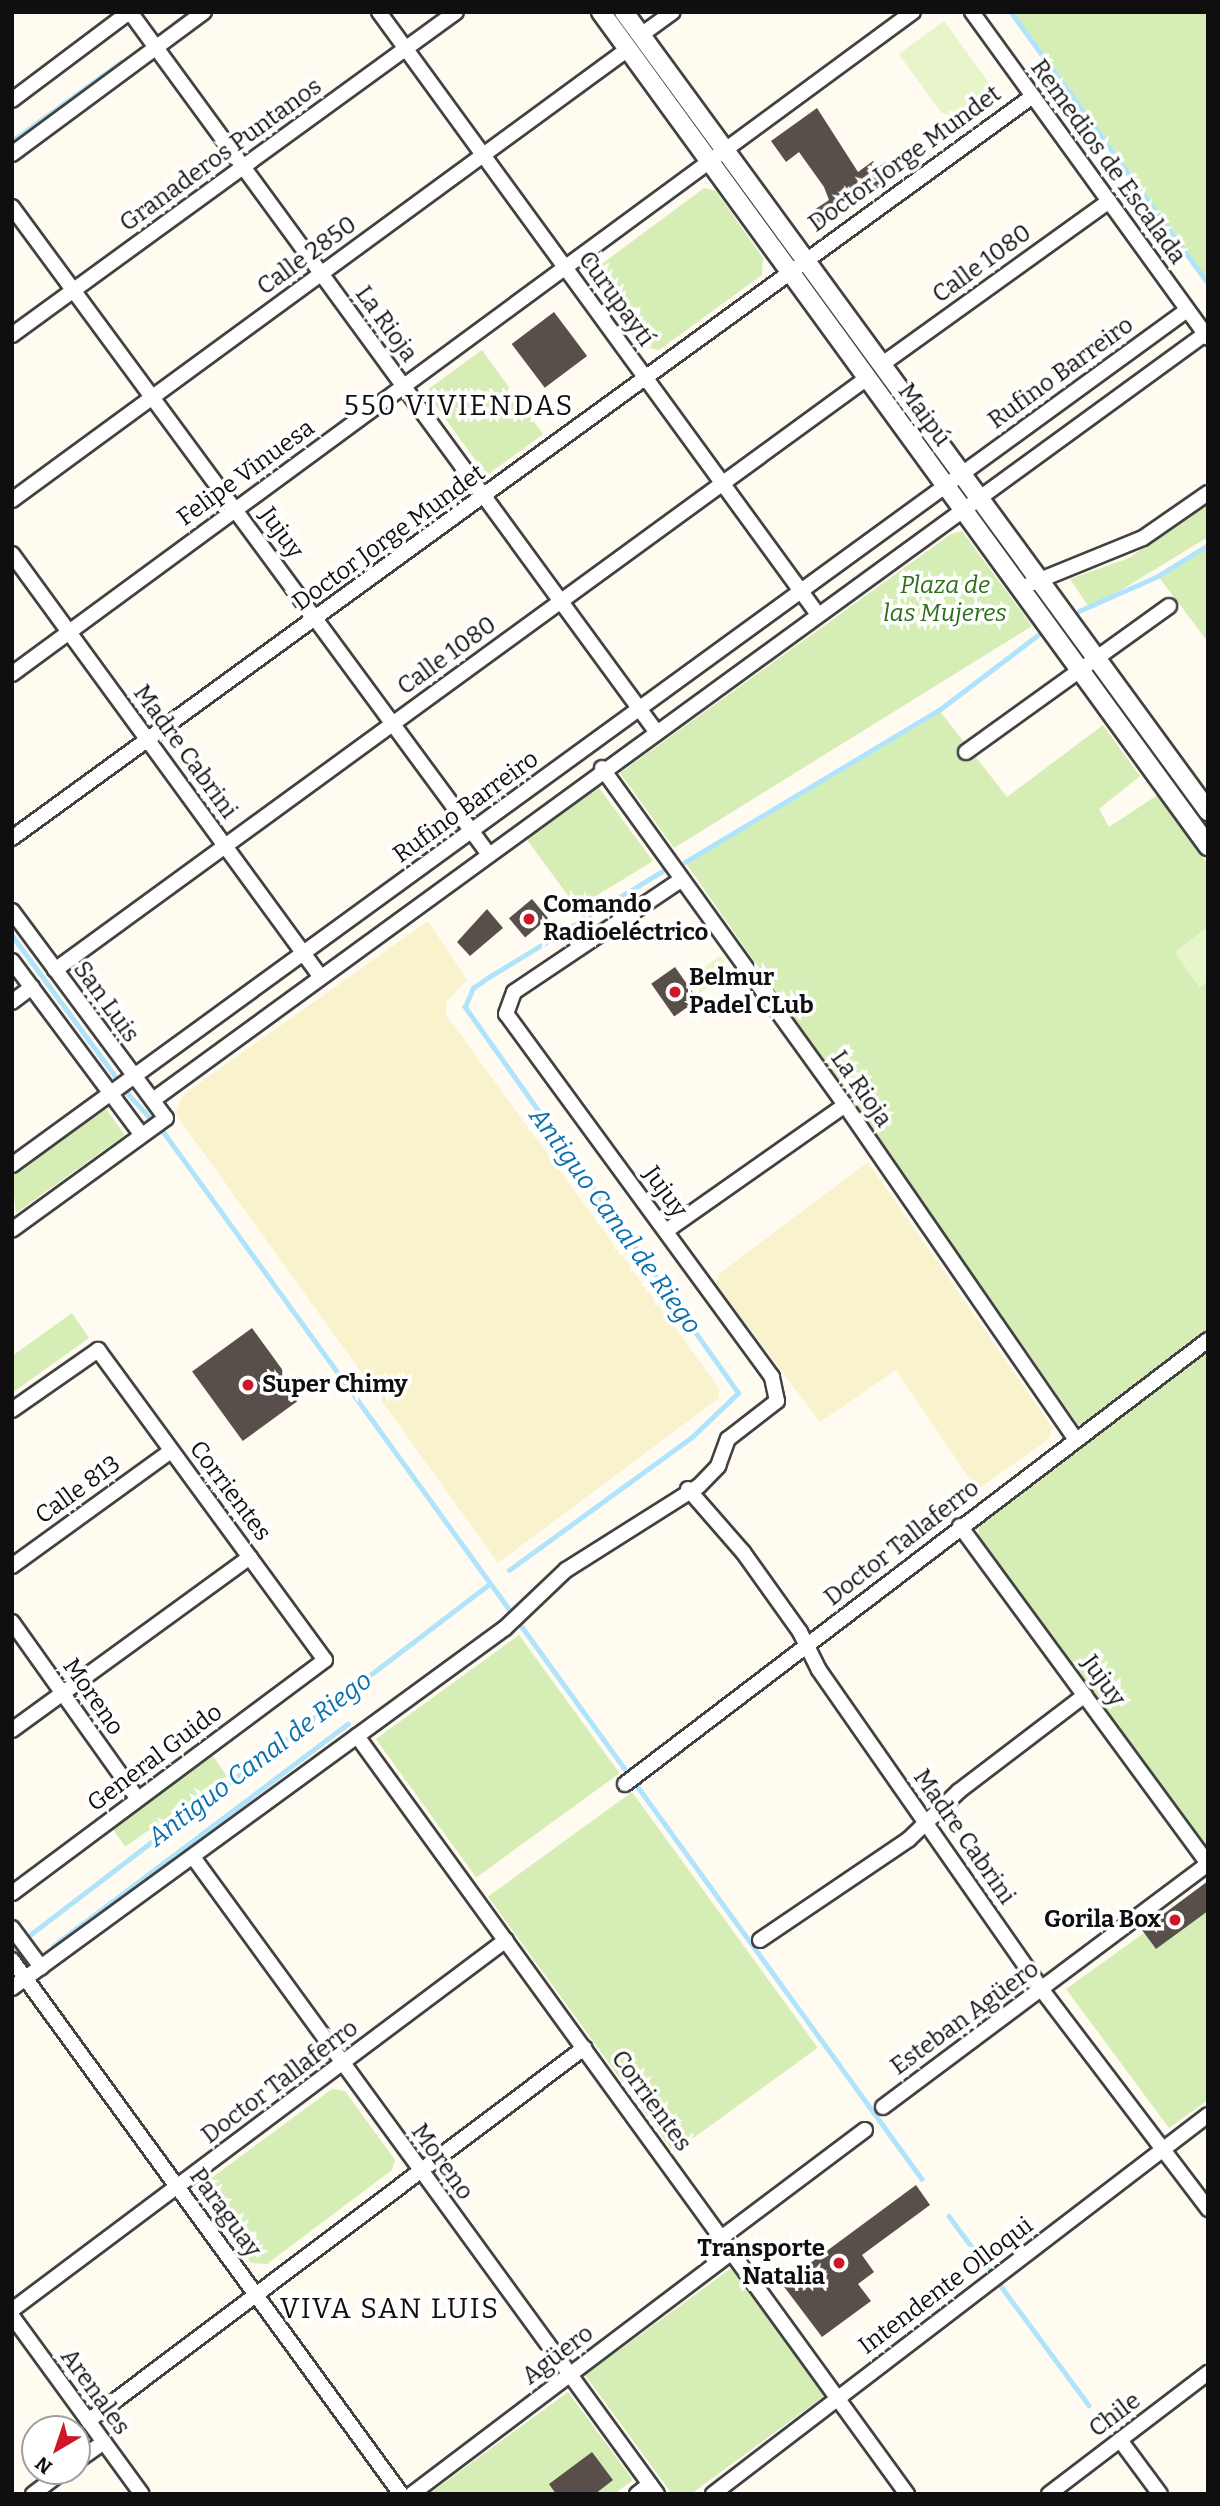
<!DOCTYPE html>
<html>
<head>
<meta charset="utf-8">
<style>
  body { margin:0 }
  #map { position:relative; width:1220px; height:2506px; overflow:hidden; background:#fffbf1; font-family:Bitter,serif }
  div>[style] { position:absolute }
  .farmland>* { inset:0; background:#f8f2cd }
  .green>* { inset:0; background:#d6eeb6; transform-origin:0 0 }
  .pitch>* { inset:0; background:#e8f4c9; transform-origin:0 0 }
  .stream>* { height:4.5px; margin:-2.25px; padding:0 2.25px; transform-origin:2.25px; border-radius:2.25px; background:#b0e4fc }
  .building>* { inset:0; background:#594f4a; transform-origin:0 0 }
  .roads { filter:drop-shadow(2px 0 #424242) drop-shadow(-2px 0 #424242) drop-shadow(0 2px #424242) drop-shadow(0 -2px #424242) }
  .minor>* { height:14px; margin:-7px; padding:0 7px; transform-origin:7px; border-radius:7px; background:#fff }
  .tertiary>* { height:18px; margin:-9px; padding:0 9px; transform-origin:9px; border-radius:9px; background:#fff }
  .dots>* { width:19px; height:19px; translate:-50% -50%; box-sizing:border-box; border:4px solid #fff; border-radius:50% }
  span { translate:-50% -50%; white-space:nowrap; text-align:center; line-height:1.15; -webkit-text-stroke:7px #fff; paint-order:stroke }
  .street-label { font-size:24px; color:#0f0f0f }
  .park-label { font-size:24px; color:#2e6e18; font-style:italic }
  .poi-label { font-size:24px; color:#0f0f0f; font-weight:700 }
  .left { translate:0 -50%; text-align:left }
  .right { translate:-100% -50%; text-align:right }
  .water-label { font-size:26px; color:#0a70ae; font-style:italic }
  .quarter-label { font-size:28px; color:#0f0f0f; letter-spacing:2px }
  .frame { position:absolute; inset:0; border:14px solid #0f0f0f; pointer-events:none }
  .north { position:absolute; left:21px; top:2415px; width:70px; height:70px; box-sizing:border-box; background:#fff; border:2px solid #9f9f9f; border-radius:50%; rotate:219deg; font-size:19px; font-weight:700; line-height:28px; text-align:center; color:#0f0f0f }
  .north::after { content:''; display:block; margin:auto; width:24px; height:32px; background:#ce182a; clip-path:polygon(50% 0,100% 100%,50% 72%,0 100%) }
</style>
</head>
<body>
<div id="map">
  <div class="farmland">
    <i style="clip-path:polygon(428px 921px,467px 980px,446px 1002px,446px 1015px,719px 1388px,719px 1398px,498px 1563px,175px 1113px,184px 1094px)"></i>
    <i style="clip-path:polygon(868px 1162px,1052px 1427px,1050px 1438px,977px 1490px,896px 1370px,820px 1422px,716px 1284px,719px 1274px)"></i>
  </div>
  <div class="green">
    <i style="clip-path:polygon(1013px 12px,1208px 12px,1208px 282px,1039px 47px)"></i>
    <i style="clip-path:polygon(704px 188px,716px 191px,763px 258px,762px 275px,659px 350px,640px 346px,594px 283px,595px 269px)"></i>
    <i style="left:482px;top:350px;width:104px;height:70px;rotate:54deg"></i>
    <i style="clip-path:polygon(1208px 503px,1208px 537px,1090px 609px,1070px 579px,1129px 558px)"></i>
    <i style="clip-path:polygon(962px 531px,1032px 626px,674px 848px,620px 773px,951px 534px)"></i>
    <i style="clip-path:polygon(1208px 545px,1208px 642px,1158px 576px)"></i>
    <i style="clip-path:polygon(939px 710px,1007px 797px,1103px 725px,1140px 776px,1099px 809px,1109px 827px,1159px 794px,1208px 864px,1208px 927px,1175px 952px,1200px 987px,1208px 981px,1208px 1329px,1079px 1426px,685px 862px)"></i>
    <i style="clip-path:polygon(597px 785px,653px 861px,596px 896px,585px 919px,525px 837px)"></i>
    <i style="clip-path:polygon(106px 1109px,125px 1135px,16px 1213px,12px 1176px)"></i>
    <i style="clip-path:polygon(72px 1313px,89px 1338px,12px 1393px,12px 1356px)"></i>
    <i style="clip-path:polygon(1208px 1349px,1208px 1852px,979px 1537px,978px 1526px)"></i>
    <i style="left:519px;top:1635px;width:171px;height:177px;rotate:54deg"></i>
    <i style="left:213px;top:1756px;width:24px;height:124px;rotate:55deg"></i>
    <i style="left:632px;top:1792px;width:316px;height:178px;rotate:54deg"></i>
    <i style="clip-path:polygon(1208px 1911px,1208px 2100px,1169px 2128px,1066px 1989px,1144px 1933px,1156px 1949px)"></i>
    <i style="clip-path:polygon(332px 2089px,345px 2091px,395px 2160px,392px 2170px,267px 2264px,251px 2263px,202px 2196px,206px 2182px)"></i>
    <i style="clip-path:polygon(733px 2267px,827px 2394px,691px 2494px,672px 2494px,585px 2375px)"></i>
    <i style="clip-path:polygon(568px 2392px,633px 2480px,614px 2494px,429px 2494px)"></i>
  </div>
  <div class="pitch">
    <i style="left:944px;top:21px;width:91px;height:56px;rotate:54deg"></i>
    <i style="clip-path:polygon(1208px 927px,1208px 981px,1199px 987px,1175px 952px)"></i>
    <i style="left:720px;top:956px;width:19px;height:39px;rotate:55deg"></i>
  </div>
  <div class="stream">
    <i style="left:1011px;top:12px;width:335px;rotate:54deg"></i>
    <i style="left:175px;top:23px;width:18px;rotate:-38deg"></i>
    <i style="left:667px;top:87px;width:55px;rotate:54.6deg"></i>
    <i style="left:12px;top:141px;width:135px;rotate:-35.9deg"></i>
    <i style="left:756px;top:210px;width:47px;rotate:53.6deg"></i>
    <i style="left:811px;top:285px;width:215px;rotate:53.9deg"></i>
    <i style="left:982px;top:520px;width:69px;rotate:53.3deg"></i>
    <i style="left:1079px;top:611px;width:86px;rotate:-23.9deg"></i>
    <i style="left:1158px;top:576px;width:59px;rotate:-31.8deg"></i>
    <i style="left:685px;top:862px;width:296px;rotate:-30.9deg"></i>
    <i style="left:939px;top:710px;width:126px;rotate:-37.2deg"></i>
    <i style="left:12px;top:935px;width:198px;rotate:53.8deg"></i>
    <i style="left:129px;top:1095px;width:53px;rotate:47.3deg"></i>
    <i style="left:165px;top:1134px;width:1290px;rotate:54.08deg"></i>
    <i style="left:509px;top:1570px;width:226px;rotate:-36deg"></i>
    <i style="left:692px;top:1437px;width:64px;rotate:-43.7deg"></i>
    <i style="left:738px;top:1393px;width:473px;rotate:-125.3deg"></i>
    <i style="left:465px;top:1007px;width:21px;rotate:-67deg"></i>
    <i style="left:473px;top:988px;width:19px;rotate:-35deg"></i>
    <i style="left:489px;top:977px;width:202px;rotate:-31.4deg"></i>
    <i style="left:31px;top:1934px;width:575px;rotate:-37.37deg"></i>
    <i style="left:12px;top:1944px;width:26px;rotate:54deg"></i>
    <i style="left:53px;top:1946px;width:369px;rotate:-37deg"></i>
    <i style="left:949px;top:2216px;width:235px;rotate:53.5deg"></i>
  </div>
  <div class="building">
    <i style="clip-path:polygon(817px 108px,858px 172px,873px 161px,878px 167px,886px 162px,896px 176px,817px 230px,811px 221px,818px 216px,814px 210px,829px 200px,824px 187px,799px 152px,786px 162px,771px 141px)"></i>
    <i style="left:554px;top:312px;width:55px;height:53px;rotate:53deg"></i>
    <i style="left:532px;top:899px;width:25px;height:30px;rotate:50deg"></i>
    <i style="clip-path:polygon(487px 909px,503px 928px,470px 956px,457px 942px)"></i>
    <i style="left:675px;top:967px;width:40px;height:29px;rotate:55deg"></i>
    <i style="left:252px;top:1328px;width:86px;height:74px;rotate:54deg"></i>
    <i style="clip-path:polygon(1208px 1881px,1208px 1911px,1156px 1949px,1142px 1930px)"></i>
    <i style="clip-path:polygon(916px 2185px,930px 2205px,862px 2255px,874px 2272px,858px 2284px,871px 2301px,822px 2337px,782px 2284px)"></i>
    <i style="clip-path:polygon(592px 2452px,613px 2480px,595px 2494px,556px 2494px,549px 2484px)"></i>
  </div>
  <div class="roads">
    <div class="minor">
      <i style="left:130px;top:12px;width:889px;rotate:53.83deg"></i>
      <i style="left:379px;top:12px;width:744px;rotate:53.92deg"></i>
      <i style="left:972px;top:12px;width:402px;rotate:54.1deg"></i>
      <i style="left:641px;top:35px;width:39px;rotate:-36deg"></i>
      <i style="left:12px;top:100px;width:146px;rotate:-36.9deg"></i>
      <i style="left:12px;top:154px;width:239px;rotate:-36.5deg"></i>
      <i style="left:12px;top:207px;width:801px;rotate:53.63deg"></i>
      <i style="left:12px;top:335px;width:549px;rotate:-36.04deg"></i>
      <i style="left:881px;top:365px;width:281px;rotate:-35.7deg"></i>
      <i style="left:12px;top:500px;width:763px;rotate:-36.21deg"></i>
      <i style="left:12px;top:554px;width:522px;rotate:53.88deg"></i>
      <i style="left:1030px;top:584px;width:122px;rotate:-22.2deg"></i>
      <i style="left:1143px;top:538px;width:79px;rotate:-34.7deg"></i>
      <i style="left:12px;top:674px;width:1118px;rotate:-36.31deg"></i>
      <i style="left:966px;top:752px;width:250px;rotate:-35.7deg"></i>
      <i style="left:602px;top:768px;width:415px;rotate:54.2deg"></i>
      <i style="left:845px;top:1105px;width:407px;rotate:55.4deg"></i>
      <i style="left:12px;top:838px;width:1262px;rotate:-36.01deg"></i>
      <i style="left:12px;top:911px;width:258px;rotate:53.4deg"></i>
      <i style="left:166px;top:1118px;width:190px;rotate:144deg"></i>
      <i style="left:12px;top:961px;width:216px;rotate:53.3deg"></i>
      <i style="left:55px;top:970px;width:1005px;rotate:-36.09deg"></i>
      <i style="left:12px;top:1002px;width:25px;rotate:-37deg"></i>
      <i style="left:153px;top:1100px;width:1301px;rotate:-36.06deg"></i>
      <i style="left:12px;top:1165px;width:1453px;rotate:-36.04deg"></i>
      <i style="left:666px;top:1231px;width:219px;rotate:-35.1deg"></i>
      <i style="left:12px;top:1410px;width:105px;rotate:-34.9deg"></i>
      <i style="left:98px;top:1350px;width:384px;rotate:53.8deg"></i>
      <i style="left:325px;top:1660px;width:390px;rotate:143.3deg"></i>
      <i style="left:688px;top:1489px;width:84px;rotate:48.9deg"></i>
      <i style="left:743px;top:1552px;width:98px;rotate:54.5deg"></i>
      <i style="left:800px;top:1632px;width:42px;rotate:63.4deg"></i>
      <i style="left:819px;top:1670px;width:390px;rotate:55.1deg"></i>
      <i style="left:1042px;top:1990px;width:275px;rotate:52.8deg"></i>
      <i style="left:960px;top:1526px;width:419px;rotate:53.7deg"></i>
      <i style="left:12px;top:1566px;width:196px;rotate:-35.9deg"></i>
      <i style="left:12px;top:1622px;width:216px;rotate:54.6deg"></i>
      <i style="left:12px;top:1730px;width:294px;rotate:-36deg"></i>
      <i style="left:357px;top:1736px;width:937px;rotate:54.04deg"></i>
      <i style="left:625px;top:1784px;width:733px;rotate:-37.29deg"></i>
      <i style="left:193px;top:1857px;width:788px;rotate:53.93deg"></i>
      <i style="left:12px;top:1928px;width:49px;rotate:53.4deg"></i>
      <i style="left:760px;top:1940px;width:180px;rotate:-34.1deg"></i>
      <i style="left:909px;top:1839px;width:69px;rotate:-43.8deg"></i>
      <i style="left:959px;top:1791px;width:158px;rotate:-37.3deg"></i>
      <i style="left:12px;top:1960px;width:661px;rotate:53.93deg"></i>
      <i style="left:12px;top:1988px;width:610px;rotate:-36.14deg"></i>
      <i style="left:505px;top:1628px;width:84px;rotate:-43.6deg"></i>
      <i style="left:566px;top:1570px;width:157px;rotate:-32.3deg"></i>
      <i style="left:699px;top:1486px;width:28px;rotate:-46deg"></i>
      <i style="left:718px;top:1466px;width:29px;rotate:-70deg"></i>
      <i style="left:728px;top:1439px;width:62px;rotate:-37.8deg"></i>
      <i style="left:777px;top:1401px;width:25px;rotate:-102deg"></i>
      <i style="left:772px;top:1377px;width:450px;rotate:-126.2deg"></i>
      <i style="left:506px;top:1014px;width:23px;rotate:-70deg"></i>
      <i style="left:514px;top:992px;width:202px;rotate:-33.9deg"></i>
      <i style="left:883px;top:2107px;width:406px;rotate:-36.8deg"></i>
      <i style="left:721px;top:2238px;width:180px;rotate:-36.9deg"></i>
      <i style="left:12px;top:2310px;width:617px;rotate:-36.83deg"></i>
      <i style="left:12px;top:2316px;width:220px;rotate:53.9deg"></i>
      <i style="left:88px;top:2421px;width:621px;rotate:-36.94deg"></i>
      <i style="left:1120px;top:2440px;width:67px;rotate:53.5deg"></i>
      <i style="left:77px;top:2461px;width:33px;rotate:-35deg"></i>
      <i style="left:33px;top:2494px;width:39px;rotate:-37deg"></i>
      <i style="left:412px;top:2494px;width:401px;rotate:-37.1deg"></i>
      <i style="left:637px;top:2494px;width:16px;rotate:-38deg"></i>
      <i style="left:713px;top:2494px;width:623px;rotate:-37.44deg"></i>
      <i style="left:1049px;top:2494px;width:200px;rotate:-37.3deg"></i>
    </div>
    <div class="tertiary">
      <i style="left:601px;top:12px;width:1032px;rotate:53.95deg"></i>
      <i style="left:624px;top:12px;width:990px;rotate:53.84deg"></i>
    </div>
  </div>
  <div class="dots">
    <i style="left:529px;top:919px;background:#ce182a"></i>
    <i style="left:675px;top:992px;background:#ce182a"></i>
    <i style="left:248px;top:1385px;background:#ce182a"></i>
    <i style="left:1175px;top:1920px;background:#ce182a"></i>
    <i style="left:839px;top:2263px;background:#ce182a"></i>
  </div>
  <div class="street-label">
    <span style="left:221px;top:155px;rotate:-36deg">Granaderos Puntanos</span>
    <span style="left:905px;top:159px;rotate:-36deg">Doctor Jorge Mundet</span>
    <span style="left:1108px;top:162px;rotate:54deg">Remedios de Escalada</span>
    <span style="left:307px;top:256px;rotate:-36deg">Calle 2850</span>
    <span style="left:982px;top:264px;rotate:-36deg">Calle 1080</span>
    <span style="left:616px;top:299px;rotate:54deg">Curupaytí</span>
    <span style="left:386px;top:324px;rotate:54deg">La Rioja</span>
    <span style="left:1061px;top:373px;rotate:-36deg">Rufino Barreiro</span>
    <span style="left:924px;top:415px;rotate:54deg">Maipú</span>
    <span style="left:246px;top:473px;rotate:-36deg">Felipe Vinuesa</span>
    <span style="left:281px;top:533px;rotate:54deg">Jujuy</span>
    <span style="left:389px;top:538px;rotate:-36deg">Doctor Jorge Mundet</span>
    <span style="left:447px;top:656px;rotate:-36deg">Calle 1080</span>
    <span style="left:185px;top:752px;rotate:54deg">Madre Cabrini</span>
    <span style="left:466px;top:807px;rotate:-36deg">Rufino Barreiro</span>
    <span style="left:106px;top:1002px;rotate:54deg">San Luis</span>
    <span style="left:861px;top:1089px;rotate:55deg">La Rioja</span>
    <span style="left:665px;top:1192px;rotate:54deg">Jujuy</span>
    <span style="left:78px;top:1490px;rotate:-36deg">Calle 813</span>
    <span style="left:230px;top:1491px;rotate:53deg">Corrientes</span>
    <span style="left:902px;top:1543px;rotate:-38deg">Doctor Tallaferro</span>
    <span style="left:1103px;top:1681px;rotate:54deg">Jujuy</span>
    <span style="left:93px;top:1697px;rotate:55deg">Moreno</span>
    <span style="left:155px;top:1758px;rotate:-37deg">General Guido</span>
    <span style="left:964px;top:1837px;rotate:55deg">Madre Cabrini</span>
    <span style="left:965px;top:2018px;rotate:-36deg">Esteban Agüero</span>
    <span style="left:280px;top:2082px;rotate:-37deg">Doctor Tallaferro</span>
    <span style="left:651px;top:2101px;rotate:54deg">Corrientes</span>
    <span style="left:442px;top:2162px;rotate:54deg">Moreno</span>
    <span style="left:225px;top:2213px;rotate:54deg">Paraguay</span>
    <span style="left:946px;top:2286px;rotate:-37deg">Intendente Olloqui</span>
    <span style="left:558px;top:2355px;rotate:-37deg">Agüero</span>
    <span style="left:95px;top:2392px;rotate:54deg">Arenales</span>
    <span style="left:1115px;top:2415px;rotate:-37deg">Chile</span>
  </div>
  <div class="park-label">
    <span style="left:945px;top:600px">Plaza de<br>las Mujeres</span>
  </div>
  <div class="poi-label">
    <span class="left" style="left:543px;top:919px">Comando<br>Radioeléctrico</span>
    <span class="left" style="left:689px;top:992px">Belmur<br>Padel CLub</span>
    <span class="left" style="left:262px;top:1385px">Super Chimy</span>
    <span class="right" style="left:1161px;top:1920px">Gorila Box</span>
    <span class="right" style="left:825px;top:2263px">Transporte<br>Natalia</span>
  </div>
  <div class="water-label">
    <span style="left:615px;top:1221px;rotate:54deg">Antiguo Canal de Riego</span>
    <span style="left:260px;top:1759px;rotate:-37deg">Antiguo Canal de Riego</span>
  </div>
  <div class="quarter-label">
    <span style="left:459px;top:406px">550 VIVIENDAS</span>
    <span style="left:390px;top:2309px">VIVA SAN LUIS</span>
  </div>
  <div class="frame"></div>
  <div class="north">N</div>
</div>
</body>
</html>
